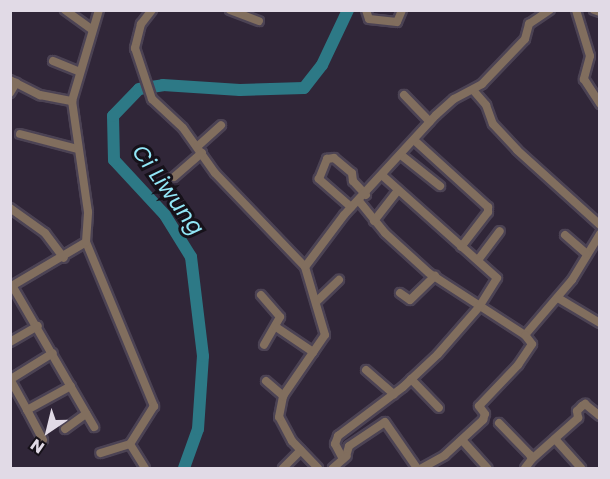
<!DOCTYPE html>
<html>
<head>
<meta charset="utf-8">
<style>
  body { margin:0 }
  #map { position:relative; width:610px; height:479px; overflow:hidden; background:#302638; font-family:Poppins,sans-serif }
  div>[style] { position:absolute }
  .river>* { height:12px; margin:-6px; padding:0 6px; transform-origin:6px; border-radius:6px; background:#2d7986 }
  .roads { filter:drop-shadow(2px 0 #4c4354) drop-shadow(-2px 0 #4c4354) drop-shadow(0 2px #4c4354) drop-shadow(0 -2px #4c4354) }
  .street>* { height:8px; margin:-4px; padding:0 4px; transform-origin:4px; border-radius:4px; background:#816e5e }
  span { translate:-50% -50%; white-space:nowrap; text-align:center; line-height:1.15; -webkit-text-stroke:6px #161119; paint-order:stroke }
  .water-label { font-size:22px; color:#92e7f7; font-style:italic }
  .frame { position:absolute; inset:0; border:12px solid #e1dae6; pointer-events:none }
  .north { position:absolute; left:18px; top:401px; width:60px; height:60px; -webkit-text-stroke:4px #161119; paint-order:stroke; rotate:215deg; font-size:16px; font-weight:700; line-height:24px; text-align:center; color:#e1dae6 }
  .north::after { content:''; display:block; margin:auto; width:21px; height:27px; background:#e1dae6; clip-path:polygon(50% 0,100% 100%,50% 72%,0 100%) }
</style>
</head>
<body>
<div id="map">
  <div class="river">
    <i style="left:184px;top:468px;width:41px;rotate:-70.3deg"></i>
    <i style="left:198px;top:429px;width:73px;rotate:-86.1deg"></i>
    <i style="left:203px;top:356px;width:100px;rotate:-96.9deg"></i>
    <i style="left:191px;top:257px;width:49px;rotate:-121.8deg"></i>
    <i style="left:165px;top:215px;width:75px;rotate:-132.8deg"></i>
    <i style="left:114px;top:160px;width:44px;rotate:-91.3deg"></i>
    <i style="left:113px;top:116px;width:37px;rotate:-46deg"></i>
    <i style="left:139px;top:89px;width:24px;rotate:-9deg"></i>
    <i style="left:163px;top:85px;width:77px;rotate:3.7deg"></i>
    <i style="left:240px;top:90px;width:64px;rotate:-1.8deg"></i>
    <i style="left:304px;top:88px;width:29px;rotate:-52deg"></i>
    <i style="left:322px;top:65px;width:61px;rotate:-64.7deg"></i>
  </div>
  <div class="roads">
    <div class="street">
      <i style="left:65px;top:10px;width:32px;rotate:36deg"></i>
      <i style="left:152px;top:10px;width:18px;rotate:128deg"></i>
      <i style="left:141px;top:24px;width:25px;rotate:104deg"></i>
      <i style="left:135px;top:48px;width:54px;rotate:71.6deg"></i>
      <i style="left:152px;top:99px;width:42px;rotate:43.1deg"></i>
      <i style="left:183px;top:128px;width:55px;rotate:54.6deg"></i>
      <i style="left:215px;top:173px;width:130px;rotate:46.2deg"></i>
      <i style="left:230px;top:10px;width:31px;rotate:21deg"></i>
      <i style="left:366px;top:10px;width:9px;rotate:72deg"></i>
      <i style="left:369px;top:19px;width:28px;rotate:6deg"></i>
      <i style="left:397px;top:22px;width:13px;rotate:-67deg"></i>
      <i style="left:576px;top:10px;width:48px;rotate:73.1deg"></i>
      <i style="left:590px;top:56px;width:24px;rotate:105deg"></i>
      <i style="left:584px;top:79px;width:30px;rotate:57deg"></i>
      <i style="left:594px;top:10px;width:6px;rotate:18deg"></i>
      <i style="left:53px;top:61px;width:27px;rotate:22deg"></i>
      <i style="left:10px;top:80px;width:34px;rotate:27deg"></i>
      <i style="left:40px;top:95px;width:33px;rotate:11deg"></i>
      <i style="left:473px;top:90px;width:20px;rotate:49deg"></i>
      <i style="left:486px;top:105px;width:20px;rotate:70deg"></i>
      <i style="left:493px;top:124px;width:35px;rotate:47deg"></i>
      <i style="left:517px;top:150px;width:112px;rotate:42.1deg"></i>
      <i style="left:10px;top:93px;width:12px;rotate:-59deg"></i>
      <i style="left:404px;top:95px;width:37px;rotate:46deg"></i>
      <i style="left:20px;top:134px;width:59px;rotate:14.7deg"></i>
      <i style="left:414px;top:140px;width:100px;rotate:42.2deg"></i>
      <i style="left:488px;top:207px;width:5px;rotate:90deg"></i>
      <i style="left:488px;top:212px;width:44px;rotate:127.6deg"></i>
      <i style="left:198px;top:146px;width:31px;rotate:-42deg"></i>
      <i style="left:401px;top:155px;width:50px;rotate:38.5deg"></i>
      <i style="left:174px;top:177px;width:37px;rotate:-41deg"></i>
      <i style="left:359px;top:201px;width:41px;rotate:50.9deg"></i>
      <i style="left:385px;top:233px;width:59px;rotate:42.3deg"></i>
      <i style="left:429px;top:273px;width:114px;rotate:32.9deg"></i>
      <i style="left:525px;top:335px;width:72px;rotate:-49.5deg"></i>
      <i style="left:572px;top:280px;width:54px;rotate:-58.7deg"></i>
      <i style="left:351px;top:207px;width:43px;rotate:-138.8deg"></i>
      <i style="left:319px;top:179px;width:22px;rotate:-68deg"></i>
      <i style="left:327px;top:159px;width:7px;rotate:-8deg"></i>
      <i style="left:334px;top:158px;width:23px;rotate:40deg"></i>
      <i style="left:352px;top:173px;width:8px;rotate:83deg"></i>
      <i style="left:353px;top:181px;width:19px;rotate:47deg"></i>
      <i style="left:10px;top:208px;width:43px;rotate:35.5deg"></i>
      <i style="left:45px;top:233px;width:31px;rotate:53deg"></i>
      <i style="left:374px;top:221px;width:39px;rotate:-52deg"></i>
      <i style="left:565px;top:235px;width:28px;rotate:41deg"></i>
      <i style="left:86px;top:242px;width:178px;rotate:67.5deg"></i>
      <i style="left:154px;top:406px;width:45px;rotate:122.3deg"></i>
      <i style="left:130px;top:444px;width:31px;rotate:163deg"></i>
      <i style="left:478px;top:260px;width:36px;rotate:-53deg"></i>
      <i style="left:10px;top:287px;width:88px;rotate:-30.6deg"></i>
      <i style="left:86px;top:242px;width:30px;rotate:-86deg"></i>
      <i style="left:88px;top:212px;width:112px;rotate:-98.2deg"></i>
      <i style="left:72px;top:101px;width:95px;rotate:-73.5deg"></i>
      <i style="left:13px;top:287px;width:162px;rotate:59.9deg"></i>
      <i style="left:400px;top:293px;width:12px;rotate:35deg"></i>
      <i style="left:410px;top:300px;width:35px;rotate:-44deg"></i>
      <i style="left:261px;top:295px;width:29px;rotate:49deg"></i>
      <i style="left:280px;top:317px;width:32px;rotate:120deg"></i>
      <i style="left:558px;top:298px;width:49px;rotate:30.8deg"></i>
      <i style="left:316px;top:302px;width:32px;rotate:-44deg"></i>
      <i style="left:276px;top:327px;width:45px;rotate:34deg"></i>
      <i style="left:10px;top:342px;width:32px;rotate:-30deg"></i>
      <i style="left:366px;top:370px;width:37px;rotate:41deg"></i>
      <i style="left:10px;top:379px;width:35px;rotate:61deg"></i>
      <i style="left:11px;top:379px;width:49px;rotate:-31.8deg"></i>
      <i style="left:411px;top:379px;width:40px;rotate:46deg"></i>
      <i style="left:266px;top:381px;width:23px;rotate:41deg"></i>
      <i style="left:499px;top:423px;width:45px;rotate:45.9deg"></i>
      <i style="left:530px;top:455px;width:4px;rotate:63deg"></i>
      <i style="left:532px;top:459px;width:11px;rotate:128deg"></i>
      <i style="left:65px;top:429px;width:26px;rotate:-36deg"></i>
      <i style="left:555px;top:439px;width:39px;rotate:48deg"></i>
      <i style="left:43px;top:440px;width:34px;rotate:-118deg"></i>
      <i style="left:27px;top:410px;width:50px;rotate:-28.6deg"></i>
      <i style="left:462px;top:440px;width:38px;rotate:48deg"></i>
      <i style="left:130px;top:444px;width:28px;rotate:58deg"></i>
      <i style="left:346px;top:456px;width:10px;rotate:-73deg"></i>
      <i style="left:349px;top:446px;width:43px;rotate:-33.7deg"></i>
      <i style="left:385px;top:422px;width:56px;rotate:55.2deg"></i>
      <i style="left:343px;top:459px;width:17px;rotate:-118deg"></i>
      <i style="left:335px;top:444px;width:9px;rotate:-69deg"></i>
      <i style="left:338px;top:436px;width:81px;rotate:-37deg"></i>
      <i style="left:403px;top:387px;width:48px;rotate:-43.3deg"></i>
      <i style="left:438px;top:354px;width:62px;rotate:-48.9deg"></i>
      <i style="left:479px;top:307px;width:34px;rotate:-58deg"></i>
      <i style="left:497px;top:278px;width:153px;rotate:-138.2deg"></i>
      <i style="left:532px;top:459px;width:62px;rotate:-41.7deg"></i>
      <i style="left:578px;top:418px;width:7px;rotate:-98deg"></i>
      <i style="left:577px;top:411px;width:7px;rotate:-45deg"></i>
      <i style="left:582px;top:406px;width:4px;rotate:-34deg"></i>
      <i style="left:585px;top:404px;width:19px;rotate:39deg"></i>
      <i style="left:283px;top:468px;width:25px;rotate:-45deg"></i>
      <i style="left:318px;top:468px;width:37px;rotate:-134deg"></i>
      <i style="left:292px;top:441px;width:27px;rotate:-118deg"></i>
      <i style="left:279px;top:417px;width:21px;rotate:-79deg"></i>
      <i style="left:283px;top:396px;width:74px;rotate:-55.5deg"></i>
      <i style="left:325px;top:335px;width:71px;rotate:-106.4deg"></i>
      <i style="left:305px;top:267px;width:65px;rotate:-53.1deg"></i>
      <i style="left:344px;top:215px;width:136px;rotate:-47.4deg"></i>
      <i style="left:436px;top:115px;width:24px;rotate:-42deg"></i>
      <i style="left:454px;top:99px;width:32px;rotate:-28deg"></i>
      <i style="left:482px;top:84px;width:62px;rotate:-46.3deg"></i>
      <i style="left:525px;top:39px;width:16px;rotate:-75deg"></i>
      <i style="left:529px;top:24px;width:25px;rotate:-34deg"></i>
      <i style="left:333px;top:468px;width:18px;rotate:-41deg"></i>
      <i style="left:422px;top:468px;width:26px;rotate:-29deg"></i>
      <i style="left:445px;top:455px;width:52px;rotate:-42.6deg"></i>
      <i style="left:483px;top:420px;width:6px;rotate:-72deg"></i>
      <i style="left:485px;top:414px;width:10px;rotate:-127deg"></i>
      <i style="left:479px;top:406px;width:57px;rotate:-46.4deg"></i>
      <i style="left:518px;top:365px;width:25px;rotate:-56deg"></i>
      <i style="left:532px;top:344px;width:11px;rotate:-128deg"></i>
    </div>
  </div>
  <div class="water-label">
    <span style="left:168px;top:190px;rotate:54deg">Ci Liwung</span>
  </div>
  <div class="frame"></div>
  <div class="north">N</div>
</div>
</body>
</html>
